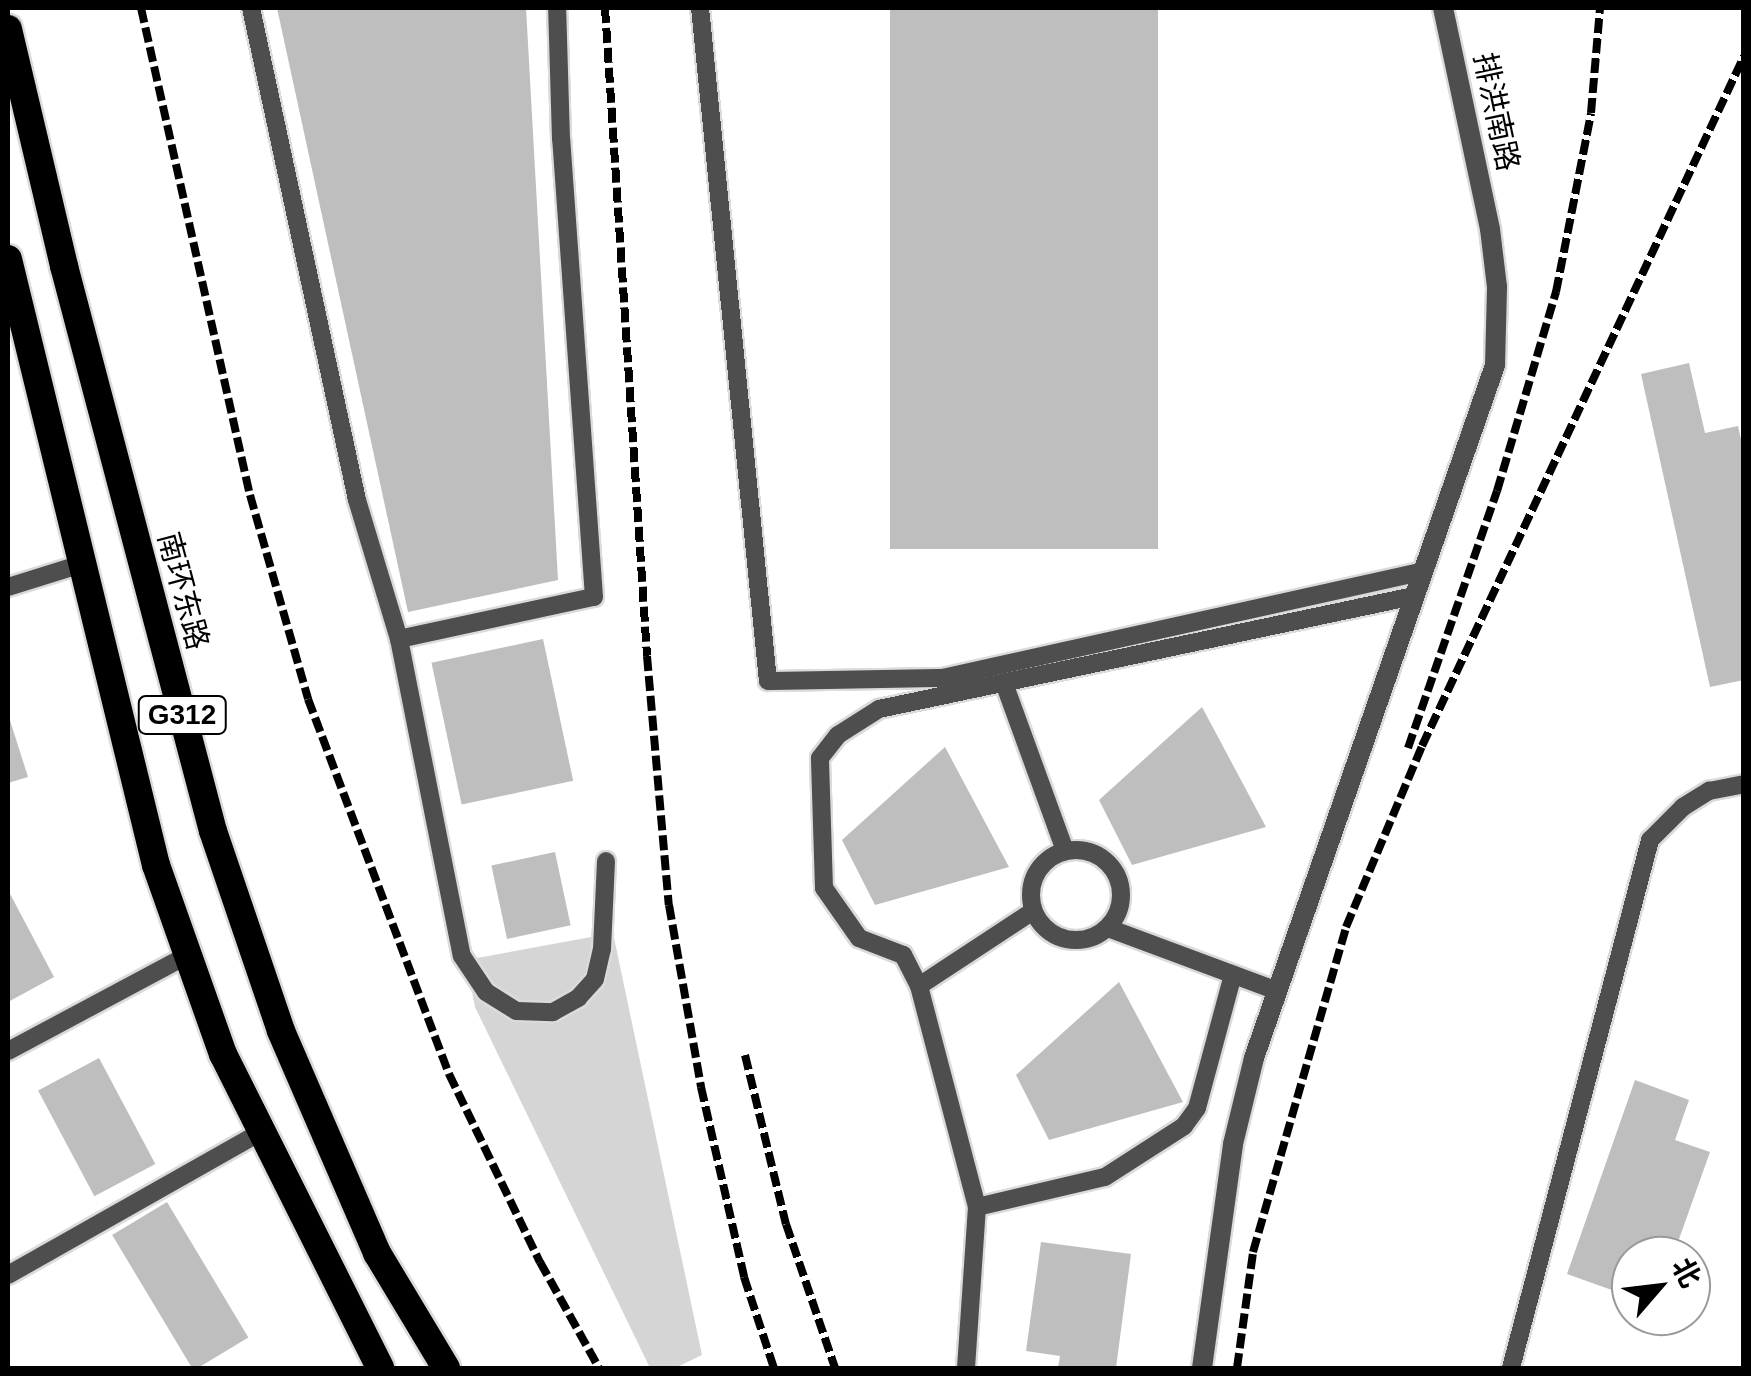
<!DOCTYPE html>
<html>
<head>
<meta charset="utf-8">
<style>
  body { margin:0 }
  #map { position:relative; width:1751px; height:1376px; overflow:hidden; background:#fff; font-family:Helvetica,"Noto Sans SC",sans-serif }
  div>[style] { position:absolute }
  .green>* { inset:0; background:#d5d5d5 }
  .building>* { inset:0; background:#bebebe; transform-origin:0 0 }
  .roads { filter:drop-shadow(2px 0 #dbdbdb) drop-shadow(-2px 0 #dbdbdb) drop-shadow(0 2px #dbdbdb) drop-shadow(0 -2px #dbdbdb) }
  .service>* { height:18px; margin:-9px; padding:0 9px; transform-origin:9px; border-radius:9px; background:#4e4e4e }
  .service>.ring { margin:-9px; padding:0; box-sizing:content-box; background:none; border:18px solid #4e4e4e; border-radius:50% }
  .tertiary>* { height:20px; margin:-10px; padding:0 10px; transform-origin:10px; border-radius:10px; background:#4e4e4e }
  .trunk>* { height:28px; margin:-14px; padding:0 14px; transform-origin:14px; border-radius:14px; background:#000 }
  .rail>* { height:8px; margin-top:-4px; transform-origin:0; background:repeating-linear-gradient(90deg,#000 0 15px,transparent 0 20px) }
  span { translate:-50% -50%; white-space:nowrap; text-align:center; line-height:1.15; -webkit-text-stroke:8px #fff; paint-order:stroke }
  .shield-label span { padding:2px 8px; background:#fff; border:2px solid; border-radius:8px; -webkit-text-stroke-width:0 }
  .shield-label { font-size:28px; color:#000; font-weight:700 }
  .street-label { font-size:30px; color:#000 }
  .frame { position:absolute; inset:0; border:10px solid #000; pointer-events:none }
  .north { position:absolute; left:1611px; top:1236px; width:100px; height:100px; box-sizing:border-box; background:#fff; border:2px solid #999; border-radius:50%; rotate:62deg; font-size:28px; font-weight:700; line-height:40px; text-align:center; color:#000 }
  .north::after { content:''; display:block; margin:auto; width:35px; height:45px; background:#000; clip-path:polygon(50% 0,100% 100%,50% 72%,0 100%) }
</style>
</head>
<body>
<div id="map">
  <div class="green">
    <i style="clip-path:polygon(613px 933px,702px 1355px,675px 1368px,650px 1368px,475px 1007px,466px 960px)"></i>
  </div>
  <div class="building">
    <i style="clip-path:polygon(277px 8px,526px 8px,558px 580px,408px 612px)"></i>
    <i style="left:890px;top:8px;width:268px;height:541px"></i>
    <i style="clip-path:polygon(1689px 363px,1705px 433px,1738px 426px,1744px 453px,1744px 680px,1710px 687px,1641px 374px)"></i>
    <i style="left:543px;top:639px;width:145px;height:114px;rotate:78deg"></i>
    <i style="clip-path:polygon(1202px 707px,1266px 827px,1132px 865px,1099px 800px)"></i>
    <i style="clip-path:polygon(8px 714px,28px 777px,8px 783px)"></i>
    <i style="clip-path:polygon(945px 747px,1009px 867px,875px 905px,842px 840px)"></i>
    <i style="left:555px;top:852px;width:75px;height:65px;rotate:78deg"></i>
    <i style="clip-path:polygon(8px 890px,54px 977px,8px 1002px)"></i>
    <i style="clip-path:polygon(1119px 982px,1183px 1102px,1049px 1140px,1016px 1075px)"></i>
    <i style="left:99px;top:1058px;width:120px;height:69px;rotate:62deg"></i>
    <i style="clip-path:polygon(1635px 1080px,1689px 1100px,1675px 1140px,1710px 1152px,1673px 1256px,1631px 1256px,1623px 1294px,1567px 1274px)"></i>
    <i style="left:167px;top:1202px;width:158px;height:64px;rotate:59deg"></i>
    <i style="clip-path:polygon(1041px 1242px,1131px 1254px,1116px 1368px,1058px 1368px,1060px 1356px,1026px 1351px)"></i>
  </div>
  <div class="roads">
    <div class="service">
      <i style="left:251px;top:8px;width:503px;rotate:77.84deg"></i>
      <i style="left:357px;top:500px;width:145px;rotate:73.2deg"></i>
      <i style="left:399px;top:639px;width:323px;rotate:78.8deg"></i>
      <i style="left:462px;top:956px;width:43px;rotate:56.3deg"></i>
      <i style="left:486px;top:992px;width:36px;rotate:32deg"></i>
      <i style="left:517px;top:1011px;width:36px;rotate:2deg"></i>
      <i style="left:553px;top:1012px;width:29px;rotate:-29deg"></i>
      <i style="left:578px;top:998px;width:25px;rotate:-48deg"></i>
      <i style="left:595px;top:979px;width:31px;rotate:-77deg"></i>
      <i style="left:602px;top:949px;width:88px;rotate:-87.4deg"></i>
      <i style="left:700px;top:8px;width:676px;rotate:84.23deg"></i>
      <i style="left:768px;top:681px;width:174px;rotate:-1deg"></i>
      <i style="left:942px;top:678px;width:493px;rotate:-12.5deg"></i>
      <i style="left:8px;top:587px;width:77px;rotate:-17.3deg"></i>
      <i style="left:399px;top:639px;width:199px;rotate:-12.2deg"></i>
      <i style="left:594px;top:597px;width:459px;rotate:-94.1deg"></i>
      <i style="left:561px;top:139px;width:131px;rotate:-91.7deg"></i>
      <i style="left:1004px;top:683px;width:179px;rotate:70deg"></i>
      <i class="ring" style="left:1031px;top:850px;width:72px;height:72px"></i>
      <i style="left:1108px;top:928px;width:180px;rotate:20.4deg"></i>
      <i style="left:919px;top:986px;width:136px;rotate:-33.3deg"></i>
      <i style="left:8px;top:1051px;width:204px;rotate:-28.1deg"></i>
      <i style="left:977px;top:1207px;width:131px;rotate:-13.2deg"></i>
      <i style="left:1105px;top:1177px;width:94px;rotate:-32.8deg"></i>
      <i style="left:1184px;top:1126px;width:22px;rotate:-54deg"></i>
      <i style="left:1197px;top:1108px;width:138px;rotate:-74.9deg"></i>
      <i style="left:8px;top:1275px;width:288px;rotate:-29.5deg"></i>
      <i style="left:966px;top:1368px;width:161px;rotate:-86.1deg"></i>
      <i style="left:977px;top:1207px;width:228px;rotate:-104.7deg"></i>
      <i style="left:919px;top:986px;width:35px;rotate:-117deg"></i>
      <i style="left:903px;top:955px;width:47px;rotate:-158.9deg"></i>
      <i style="left:859px;top:938px;width:61px;rotate:-125deg"></i>
      <i style="left:824px;top:888px;width:130px;rotate:-91.8deg"></i>
      <i style="left:820px;top:758px;width:29px;rotate:-52deg"></i>
      <i style="left:838px;top:735px;width:49px;rotate:-32.4deg"></i>
      <i style="left:879px;top:709px;width:547px;rotate:-11.93deg"></i>
      <i style="left:1511px;top:1368px;width:546px;rotate:-75.25deg"></i>
      <i style="left:1650px;top:840px;width:47px;rotate:-45deg"></i>
      <i style="left:1683px;top:807px;width:31px;rotate:-32deg"></i>
      <i style="left:1709px;top:791px;width:36px;rotate:-11deg"></i>
    </div>
    <div class="tertiary">
      <i style="left:1202px;top:1368px;width:226px;rotate:-82.1deg"></i>
      <i style="left:1233px;top:1144px;width:89px;rotate:-76.3deg"></i>
      <i style="left:1254px;top:1058px;width:734px;rotate:-70.82deg"></i>
      <i style="left:1495px;top:365px;width:78px;rotate:-88.5deg"></i>
      <i style="left:1497px;top:287px;width:58px;rotate:-96.9deg"></i>
      <i style="left:1490px;top:229px;width:226px;rotate:-102deg"></i>
    </div>
    <div class="trunk">
      <i style="left:8px;top:29px;width:244px;rotate:76.7deg"></i>
      <i style="left:64px;top:266px;width:584px;rotate:75.23deg"></i>
      <i style="left:213px;top:831px;width:211px;rotate:71.2deg"></i>
      <i style="left:281px;top:1031px;width:242px;rotate:66.6deg"></i>
      <i style="left:377px;top:1253px;width:134px;rotate:59deg"></i>
      <i style="left:8px;top:259px;width:624px;rotate:76.28deg"></i>
      <i style="left:156px;top:865px;width:201px;rotate:70.5deg"></i>
      <i style="left:223px;top:1054px;width:351px;rotate:63.4deg"></i>
    </div>
  </div>
  <div class="rail">
    <i style="left:141px;top:8px;width:499px;rotate:77.4deg"></i>
    <i style="left:250px;top:495px;width:212px;rotate:74.1deg"></i>
    <i style="left:308px;top:699px;width:401px;rotate:69.4deg"></i>
    <i style="left:449px;top:1074px;width:209px;rotate:64.2deg"></i>
    <i style="left:540px;top:1262px;width:121px;rotate:60.9deg"></i>
    <i style="left:605px;top:8px;width:649px;rotate:86.29deg"></i>
    <i style="left:647px;top:656px;width:250px;rotate:85deg"></i>
    <i style="left:669px;top:905px;width:185px;rotate:80deg"></i>
    <i style="left:701px;top:1087px;width:195px;rotate:77.2deg"></i>
    <i style="left:744px;top:1277px;width:96px;rotate:71.8deg"></i>
    <i style="left:1408px;top:748px;width:272px;rotate:-70.9deg"></i>
    <i style="left:1497px;top:491px;width:208px;rotate:-73.5deg"></i>
    <i style="left:1556px;top:292px;width:182px;rotate:-78.9deg"></i>
    <i style="left:1591px;top:113px;width:105px;rotate:-85.1deg"></i>
    <i style="left:745px;top:1055px;width:174px;rotate:76.4deg"></i>
    <i style="left:786px;top:1224px;width:152px;rotate:71.2deg"></i>
    <i style="left:1237px;top:1368px;width:117px;rotate:-82.1deg"></i>
    <i style="left:1253px;top:1252px;width:338px;rotate:-74deg"></i>
    <i style="left:1346px;top:927px;width:196px;rotate:-67.2deg"></i>
    <i style="left:1422px;top:746px;width:761px;rotate:-64.98deg"></i>
  </div>
  <div class="shield-label">
    <span style="left:182px;top:715px">G312</span>
  </div>
  <div class="street-label">
    <span style="left:1496px;top:112px;rotate:78deg">排洪南路</span>
    <span style="left:183px;top:591px;rotate:75deg">南环东路</span>
  </div>
  <div class="frame"></div>
  <div class="north">北</div>
</div>
</body>
</html>
